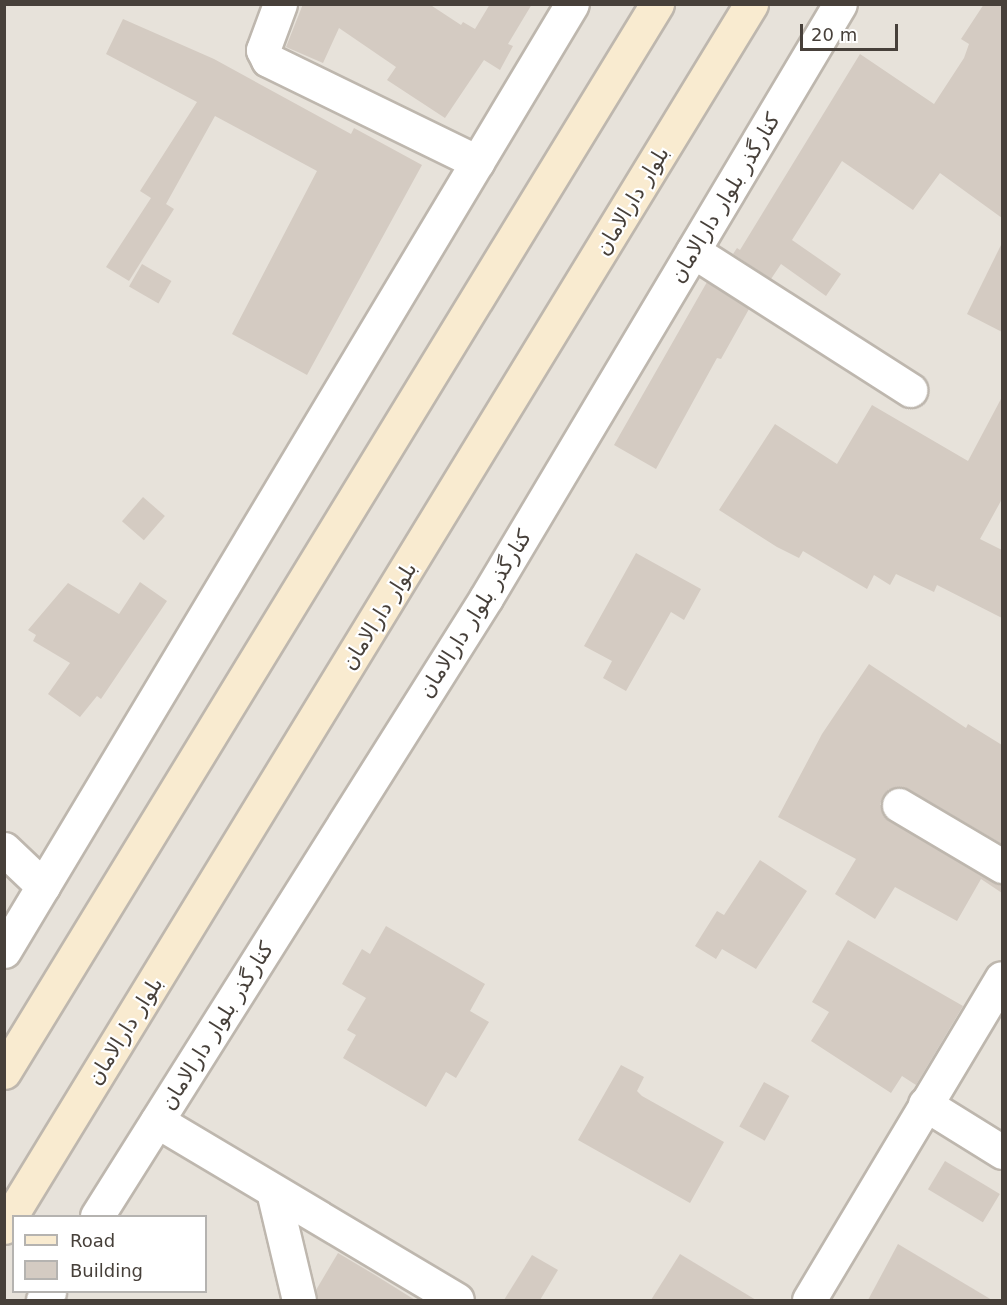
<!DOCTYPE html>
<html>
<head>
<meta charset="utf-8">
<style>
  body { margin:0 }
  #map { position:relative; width:1007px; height:1305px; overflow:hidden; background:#f4f0eb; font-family:"DejaVu Sans","Noto Naskh Arabic",sans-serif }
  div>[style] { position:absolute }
  .residential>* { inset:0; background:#e7e2da }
  .building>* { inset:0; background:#d4cbc2; transform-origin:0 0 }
  .roads { filter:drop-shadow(2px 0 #beb7ae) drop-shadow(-2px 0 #beb7ae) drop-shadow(0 2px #beb7ae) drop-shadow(0 -2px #beb7ae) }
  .minor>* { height:33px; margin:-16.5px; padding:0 16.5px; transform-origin:16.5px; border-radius:16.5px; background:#fff }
  .tertiary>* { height:33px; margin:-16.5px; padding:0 16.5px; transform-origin:16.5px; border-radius:16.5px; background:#fff }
  .secondary>* { height:33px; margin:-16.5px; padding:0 16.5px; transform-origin:16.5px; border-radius:16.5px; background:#f9ebd0 }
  span { translate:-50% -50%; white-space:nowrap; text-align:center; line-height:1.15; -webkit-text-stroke:4.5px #fff; paint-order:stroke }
  .street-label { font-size:21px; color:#47403a }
  .frame { position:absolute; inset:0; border:6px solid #47403a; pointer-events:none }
  .legend { position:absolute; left:12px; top:1215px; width:195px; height:78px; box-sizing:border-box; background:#fff; border:2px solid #b5b3b0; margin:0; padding:8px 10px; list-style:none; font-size:18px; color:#47403a }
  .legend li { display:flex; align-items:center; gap:12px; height:30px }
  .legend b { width:30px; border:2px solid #b5b3b0 }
  .scale { position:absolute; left:800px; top:24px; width:98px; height:27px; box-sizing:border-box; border:3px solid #47403a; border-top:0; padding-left:8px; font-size:18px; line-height:21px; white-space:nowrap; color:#47403a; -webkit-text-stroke:4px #fff; paint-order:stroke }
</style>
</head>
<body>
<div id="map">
  <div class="residential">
    <i style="clip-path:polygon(evenodd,5px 5px,1002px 5px,1002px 1300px,5px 1300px,5px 5px,14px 1216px,206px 1216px,206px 1292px,14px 1292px,14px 1216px)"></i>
  </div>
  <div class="building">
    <i style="clip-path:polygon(303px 4px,429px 4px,461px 25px,463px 22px,475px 29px,490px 4px,532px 4px,508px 44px,513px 46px,500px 70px,484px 60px,445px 118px,387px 80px,396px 67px,339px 28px,323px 63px,286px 47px)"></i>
    <i style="clip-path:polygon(984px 4px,1002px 4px,1002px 218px,940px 173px,913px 210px,842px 161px,792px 240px,841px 274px,826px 296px,781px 264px,771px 279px,733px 254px,737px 248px,740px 250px,860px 54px,934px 104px,964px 58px,969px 44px,961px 39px)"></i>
    <i style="clip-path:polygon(123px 19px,214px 59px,351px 134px,354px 128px,422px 165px,307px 375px,232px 334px,317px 171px,215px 116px,166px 204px,174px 209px,129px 281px,106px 267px,151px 198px,140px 191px,197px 102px,106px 54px)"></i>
    <i style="clip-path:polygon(1002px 243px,1002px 332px,967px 314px)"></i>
    <i style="left:142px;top:264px;width:34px;height:26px;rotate:30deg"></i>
    <i style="clip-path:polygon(707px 282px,749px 309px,721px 359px,717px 358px,656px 469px,614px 445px)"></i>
    <i style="clip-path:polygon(1002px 397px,1002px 499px,980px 539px,1002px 550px,1002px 618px,937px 585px,934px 592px,896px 574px,890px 585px,874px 575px,867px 589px,803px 551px,799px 558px,777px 547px,719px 510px,775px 424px,837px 464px,872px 405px,968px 461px)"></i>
    <i style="left:143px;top:497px;width:29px;height:32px;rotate:41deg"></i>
    <i style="clip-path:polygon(636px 553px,701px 589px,684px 620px,671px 612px,626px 691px,603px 678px,612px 661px,584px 646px)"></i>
    <i style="clip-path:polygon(140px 582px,167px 601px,101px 699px,97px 696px,80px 717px,48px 694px,70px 663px,33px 641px,36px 635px,28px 630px,68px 583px,119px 614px)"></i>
    <i style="clip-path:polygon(869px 664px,966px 728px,968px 724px,1002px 745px,1002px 844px,908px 789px,889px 789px,880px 804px,889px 821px,1002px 885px,1002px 893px,981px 879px,957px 921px,895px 887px,875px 919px,835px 894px,856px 859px,778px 817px,822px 734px)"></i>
    <i style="clip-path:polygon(760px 860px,807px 891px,756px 969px,722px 949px,716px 959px,695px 946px,717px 911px,724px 915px)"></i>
    <i style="clip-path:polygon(386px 926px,485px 984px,470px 1011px,489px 1022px,456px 1078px,446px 1072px,426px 1107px,343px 1058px,356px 1035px,347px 1030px,366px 998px,342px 984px,362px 949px,370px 954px)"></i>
    <i style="clip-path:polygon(848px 940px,963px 1006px,916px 1085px,902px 1076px,891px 1093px,811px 1041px,829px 1012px,812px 1002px)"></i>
    <i style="clip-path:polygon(621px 1065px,644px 1077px,637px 1091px,642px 1096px,724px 1142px,690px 1203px,578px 1140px)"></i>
    <i style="left:764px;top:1082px;width:29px;height:51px;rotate:29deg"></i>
    <i style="left:945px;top:1161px;width:64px;height:33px;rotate:31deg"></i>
    <i style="clip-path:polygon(898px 1244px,992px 1300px,868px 1300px)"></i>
    <i style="clip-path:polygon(338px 1253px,375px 1275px,415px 1300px,317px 1300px,316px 1290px)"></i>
    <i style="clip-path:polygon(680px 1254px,756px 1300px,651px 1300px)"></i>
    <i style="clip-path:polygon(532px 1255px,558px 1270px,540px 1300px,504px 1300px)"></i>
  </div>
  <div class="roads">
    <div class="minor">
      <i style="left:280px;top:4px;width:49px;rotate:110.3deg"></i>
      <i style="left:263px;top:50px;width:11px;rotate:63deg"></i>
      <i style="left:268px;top:60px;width:233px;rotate:26deg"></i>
      <i style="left:693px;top:251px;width:258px;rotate:32.6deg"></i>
      <i style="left:899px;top:805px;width:120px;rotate:30.6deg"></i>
      <i style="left:4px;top:849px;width:54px;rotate:43.5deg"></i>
      <i style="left:925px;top:1104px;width:91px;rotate:31.9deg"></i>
      <i style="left:157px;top:1121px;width:349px;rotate:30.8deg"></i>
      <i style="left:273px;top:1191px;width:112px;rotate:76.6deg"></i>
      <i style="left:809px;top:1300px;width:375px;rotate:-59.1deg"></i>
    </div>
    <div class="tertiary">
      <i style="left:4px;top:951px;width:1104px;rotate:-59.05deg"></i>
      <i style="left:97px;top:1216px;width:730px;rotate:-57.81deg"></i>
      <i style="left:486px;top:598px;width:691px;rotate:-59.21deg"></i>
      <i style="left:43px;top:1300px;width:10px;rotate:-53deg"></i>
    </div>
    <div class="secondary">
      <i style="left:4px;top:1072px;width:1252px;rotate:-58.56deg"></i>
      <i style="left:4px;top:1227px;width:1433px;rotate:-58.58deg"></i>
    </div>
  </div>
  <div class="street-label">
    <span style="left:725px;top:198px;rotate:-59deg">کنارگذر بلوار دارالامان</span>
    <span style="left:632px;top:201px;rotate:-59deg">بلوار دارالامان</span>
    <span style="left:475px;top:614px;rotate:-58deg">کنارگذر بلوار دارالامان</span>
    <span style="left:379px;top:616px;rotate:-58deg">بلوار دارالامان</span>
    <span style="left:217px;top:1026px;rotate:-58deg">کنارگذر بلوار دارالامان</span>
    <span style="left:125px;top:1031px;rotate:-58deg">بلوار دارالامان</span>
  </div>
  <div class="frame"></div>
  <ul class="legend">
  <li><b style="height:8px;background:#f9ebd0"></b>Road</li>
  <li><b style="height:16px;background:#d4cbc2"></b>Building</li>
  </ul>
  <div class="scale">20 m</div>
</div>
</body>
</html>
